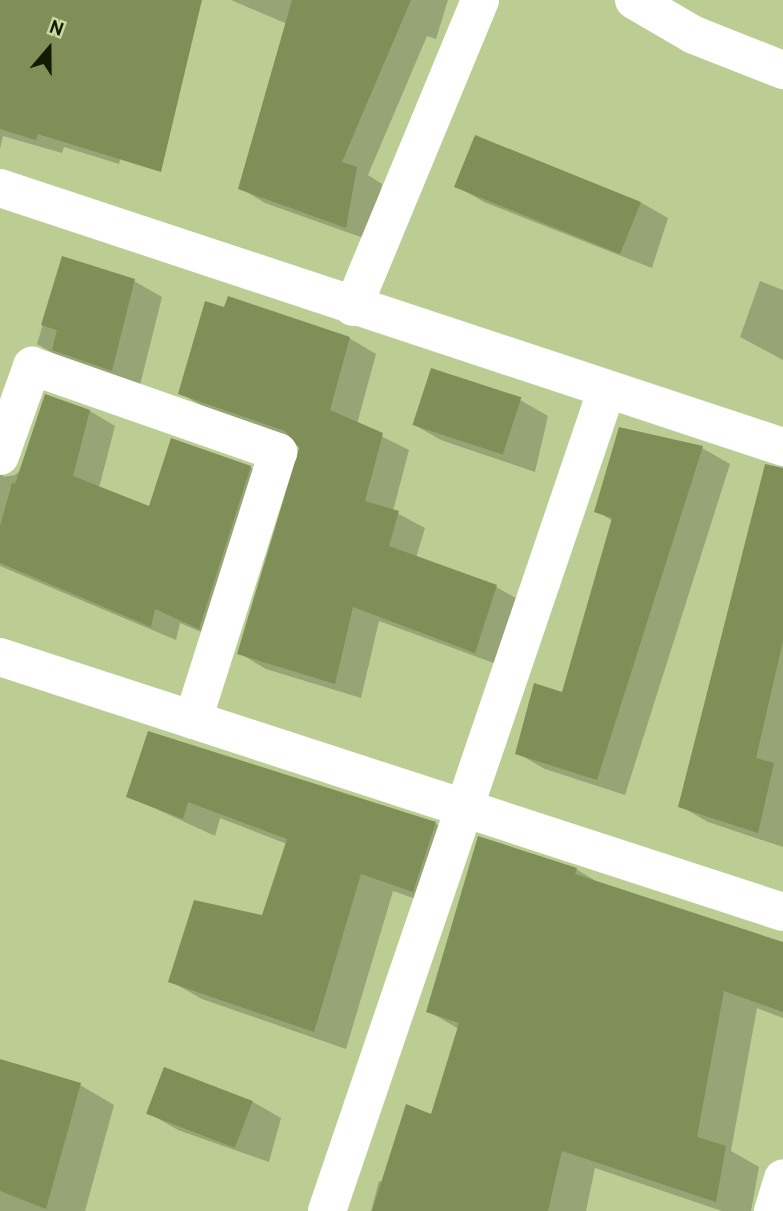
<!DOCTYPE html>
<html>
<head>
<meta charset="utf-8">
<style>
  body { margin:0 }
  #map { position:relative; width:783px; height:1211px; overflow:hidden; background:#bccd94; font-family:Overpass,sans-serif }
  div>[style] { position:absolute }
  .shadow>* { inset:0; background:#0003 }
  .building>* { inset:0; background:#808f58; transform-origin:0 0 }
  .minor>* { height:38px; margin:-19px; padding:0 19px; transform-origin:19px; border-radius:19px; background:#fff }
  span { translate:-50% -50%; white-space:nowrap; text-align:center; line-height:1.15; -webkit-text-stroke:6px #c9daa0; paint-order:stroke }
  .north { position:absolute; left:14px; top:14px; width:70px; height:70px; -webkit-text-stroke:5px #c9daa0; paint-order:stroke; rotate:20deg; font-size:19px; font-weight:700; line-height:28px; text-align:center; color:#151a05 }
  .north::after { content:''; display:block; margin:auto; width:24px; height:32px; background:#151a05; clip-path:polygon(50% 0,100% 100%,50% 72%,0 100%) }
</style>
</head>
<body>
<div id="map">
  <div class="shadow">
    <i style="clip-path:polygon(0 0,137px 0,148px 44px,119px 164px,64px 147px,62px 153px,3px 136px,0 149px)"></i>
    <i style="clip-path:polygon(231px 0,448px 0,436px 39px,427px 36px,368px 175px,382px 184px,372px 241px,265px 203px,240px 188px,287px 24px)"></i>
    <i style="clip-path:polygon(456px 186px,640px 202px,668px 218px,652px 268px,484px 202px)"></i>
    <i style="clip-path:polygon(63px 258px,134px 281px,162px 297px,140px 385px,65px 360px,37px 344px)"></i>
    <i style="clip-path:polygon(760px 281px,783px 290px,783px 360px,740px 337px)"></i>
    <i style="clip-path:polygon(349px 338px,376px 354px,357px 424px,409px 450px,393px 511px,425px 528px,416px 558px,496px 587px,523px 602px,502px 666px,379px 621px,361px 698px,266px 669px,239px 653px,301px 448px,294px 439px,207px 409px,180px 393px)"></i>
    <i style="clip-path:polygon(520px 400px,548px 416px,535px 472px,441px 440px,413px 424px)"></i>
    <i style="clip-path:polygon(0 403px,22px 415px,3px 477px,15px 475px,90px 411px,115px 426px,99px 488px,150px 508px,250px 467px,276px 482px,225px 642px,180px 623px,176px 640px,0 566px)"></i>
    <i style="clip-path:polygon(702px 448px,730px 464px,625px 795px,545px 769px,517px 753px,563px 694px,613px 521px,596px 511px)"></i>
    <i style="clip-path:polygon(783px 474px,783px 847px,708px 822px,680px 806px)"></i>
    <i style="clip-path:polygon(149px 734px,436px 824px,467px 842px,445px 909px,393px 891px,346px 1049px,202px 999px,170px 981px,263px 917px,287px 844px,220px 818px,215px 836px,128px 796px)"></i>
    <i style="clip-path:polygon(479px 838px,576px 869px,604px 886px,783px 944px,783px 1018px,757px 1008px,731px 1151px,759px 1167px,751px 1211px,722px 1211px,595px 1168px,586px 1211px,371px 1211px,379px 1181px,383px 1182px,432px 1116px,459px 1029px,428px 1011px)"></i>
    <i style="clip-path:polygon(0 1061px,80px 1085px,114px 1105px,85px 1211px,0 1211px,0 1192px,11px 1153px,0 1149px)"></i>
    <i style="clip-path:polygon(166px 1070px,253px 1102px,281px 1118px,269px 1162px,178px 1130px,150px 1114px)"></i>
  </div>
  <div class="building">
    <i style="clip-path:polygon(0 0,202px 0,161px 172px,38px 134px,36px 140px,0 129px)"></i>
    <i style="clip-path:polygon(292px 0,411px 0,342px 162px,357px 167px,346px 228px,238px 189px)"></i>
    <i style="left:475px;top:135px;width:179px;height:56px;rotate:22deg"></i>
    <i style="clip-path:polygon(62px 256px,135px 279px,112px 371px,52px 350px,57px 330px,41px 325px)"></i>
    <i style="clip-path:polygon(228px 296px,350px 337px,330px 410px,383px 433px,365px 501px,399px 511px,389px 546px,497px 585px,475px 653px,353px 607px,335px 684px,237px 654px,299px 448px,285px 431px,178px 394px,205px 301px,224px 307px)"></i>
    <i style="left:431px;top:368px;width:95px;height:60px;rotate:18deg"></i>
    <i style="clip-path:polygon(45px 394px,90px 410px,73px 476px,149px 506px,171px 438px,251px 466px,199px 629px,155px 609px,151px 627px,0 563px,0 526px,12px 483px,15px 484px)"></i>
    <i style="clip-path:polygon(619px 427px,703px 446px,597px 780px,515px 754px,534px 683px,562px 692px,612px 518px,594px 512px)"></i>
    <i style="clip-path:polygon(765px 464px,783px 468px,783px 641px,756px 758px,774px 763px,758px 833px,678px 807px)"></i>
    <i style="clip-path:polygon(148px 731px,436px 822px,413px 892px,361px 874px,314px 1032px,168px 982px,194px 900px,262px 915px,287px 839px,188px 802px,183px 819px,126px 797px)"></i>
    <i style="clip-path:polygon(478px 836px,577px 868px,575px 874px,783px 942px,783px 1012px,724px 991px,697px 1137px,726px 1146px,716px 1202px,562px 1151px,548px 1211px,372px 1211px,406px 1104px,431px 1114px,459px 1023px,426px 1012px)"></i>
    <i style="clip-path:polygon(0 1059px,81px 1083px,46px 1209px,0 1191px)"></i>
    <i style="left:164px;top:1067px;width:95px;height:50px;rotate:21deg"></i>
  </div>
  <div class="minor">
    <i style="left:634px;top:0;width:69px;rotate:30.3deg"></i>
    <i style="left:694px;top:35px;width:96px;rotate:21.5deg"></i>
    <i style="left:0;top:188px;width:825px;rotate:18.3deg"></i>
    <i style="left:353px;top:307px;width:332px;rotate:-67.5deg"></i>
    <i style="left:0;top:456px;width:96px;rotate:-70.4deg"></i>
    <i style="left:32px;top:366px;width:261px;rotate:19.3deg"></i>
    <i style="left:278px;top:452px;width:281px;rotate:107.6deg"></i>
    <i style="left:0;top:657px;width:823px;rotate:18.04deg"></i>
    <i style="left:327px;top:1211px;width:865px;rotate:-71.19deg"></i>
    <i style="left:773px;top:1211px;width:34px;rotate:-73deg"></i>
  </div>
  <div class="north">N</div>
</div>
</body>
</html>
